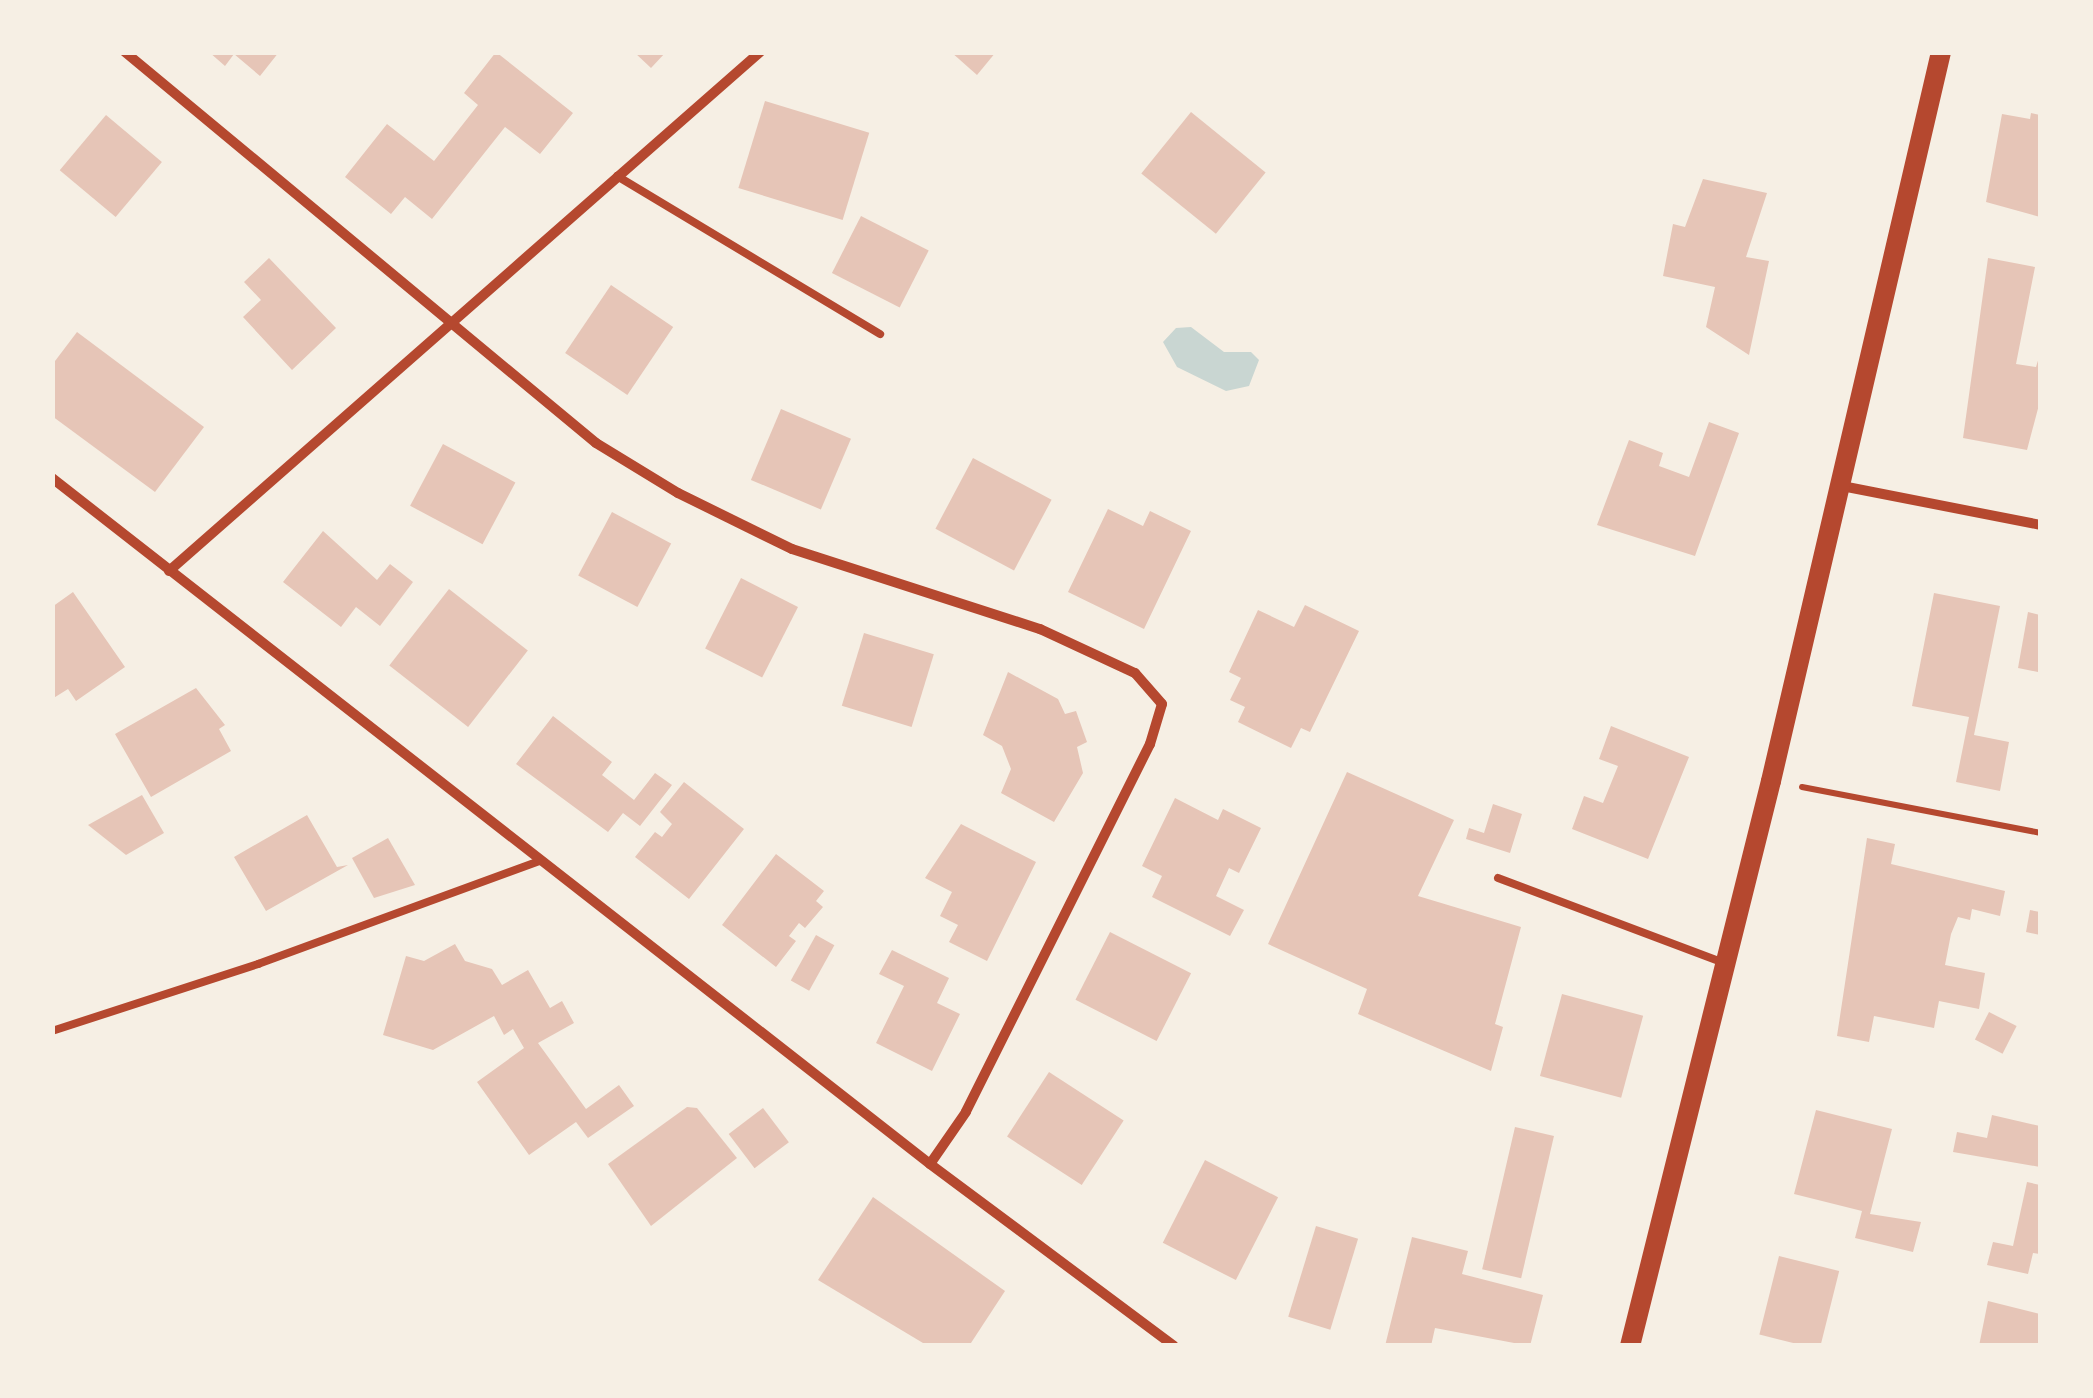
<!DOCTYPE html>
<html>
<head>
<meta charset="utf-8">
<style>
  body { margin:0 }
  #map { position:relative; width:2093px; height:1398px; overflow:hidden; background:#f6efe4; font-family:"Exo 2",sans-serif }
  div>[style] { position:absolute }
  .water>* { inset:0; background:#c9d6d2 }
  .building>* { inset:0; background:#e6c5b7; transform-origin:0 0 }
  .path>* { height:6px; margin:-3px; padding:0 3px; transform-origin:3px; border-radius:3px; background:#b5482f }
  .service>* { height:8px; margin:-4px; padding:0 4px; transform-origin:4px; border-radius:4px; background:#b5482f }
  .minor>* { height:10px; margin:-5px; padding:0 5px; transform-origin:5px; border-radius:5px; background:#b5482f }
  .secondary>* { height:20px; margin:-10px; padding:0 10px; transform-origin:10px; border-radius:10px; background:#b5482f }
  span { translate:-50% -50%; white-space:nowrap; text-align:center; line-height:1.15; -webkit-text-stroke:8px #f6efe4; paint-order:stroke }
  .frame { position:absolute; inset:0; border:55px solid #f6efe4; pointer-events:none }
</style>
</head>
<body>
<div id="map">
  <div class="water">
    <i style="clip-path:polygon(1191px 327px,1224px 352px,1251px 352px,1259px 360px,1249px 386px,1226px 391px,1177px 367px,1163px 342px,1176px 328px)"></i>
  </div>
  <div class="building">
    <i style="clip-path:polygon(209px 52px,279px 52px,260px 76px,234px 54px,225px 66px)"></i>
    <i style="clip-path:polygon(496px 52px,573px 113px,540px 154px,505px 127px,432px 219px,405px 197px,391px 214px,345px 177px,387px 124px,434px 161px,478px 105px,464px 93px)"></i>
    <i style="clip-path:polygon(634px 52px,666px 52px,651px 68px)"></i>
    <i style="clip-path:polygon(951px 52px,996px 52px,977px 75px)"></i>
    <i style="left:765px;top:101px;width:109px;height:91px;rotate:17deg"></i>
    <i style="left:1191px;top:112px;width:96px;height:79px;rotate:39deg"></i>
    <i style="clip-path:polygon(2031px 113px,2040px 115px,2040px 217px,1986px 202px,2002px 114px,2030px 119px)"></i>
    <i style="left:106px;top:115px;width:73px;height:72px;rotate:40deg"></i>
    <i style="clip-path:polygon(1703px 179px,1767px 193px,1746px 257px,1769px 261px,1749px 355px,1706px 327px,1715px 287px,1663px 276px,1673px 224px,1685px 227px)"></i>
    <i style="left:861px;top:216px;width:76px;height:64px;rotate:27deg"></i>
    <i style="clip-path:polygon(269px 258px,336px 328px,292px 370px,243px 317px,261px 300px,244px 282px)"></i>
    <i style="clip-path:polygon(1988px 258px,2035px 267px,2016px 364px,2036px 367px,2040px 354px,2040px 401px,2027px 450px,1963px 438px)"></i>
    <i style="left:611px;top:285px;width:75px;height:82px;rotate:34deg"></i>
    <i style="clip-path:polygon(77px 332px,204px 427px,155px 492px,52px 416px,52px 365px)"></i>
    <i style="left:781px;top:409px;width:76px;height:77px;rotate:23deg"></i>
    <i style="clip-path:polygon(1709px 422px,1739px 433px,1695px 556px,1597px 525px,1629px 440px,1663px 453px,1659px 466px,1689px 477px)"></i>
    <i style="left:443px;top:444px;width:82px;height:70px;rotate:28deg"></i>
    <i style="left:973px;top:458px;width:89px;height:80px;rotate:28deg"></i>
    <i style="clip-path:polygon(1108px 509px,1143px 526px,1150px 511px,1191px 531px,1144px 629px,1068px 592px)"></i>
    <i style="left:612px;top:512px;width:67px;height:72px;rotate:28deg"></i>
    <i style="clip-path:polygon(323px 531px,377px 580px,390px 564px,413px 582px,380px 626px,356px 607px,341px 627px,283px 582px)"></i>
    <i style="left:741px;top:578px;width:64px;height:79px;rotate:27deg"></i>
    <i style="left:449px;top:589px;width:100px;height:97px;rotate:38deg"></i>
    <i style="clip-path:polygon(73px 592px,125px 667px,76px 701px,68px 689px,52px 699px,52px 607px)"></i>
    <i style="clip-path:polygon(1934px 593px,2000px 606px,1974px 735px,2009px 742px,2000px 791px,1956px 782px,1969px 717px,1912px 706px)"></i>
    <i style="clip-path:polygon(1305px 605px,1359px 631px,1310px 732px,1301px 728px,1291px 748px,1238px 722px,1245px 707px,1230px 700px,1241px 678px,1229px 672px,1258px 610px,1294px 627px)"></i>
    <i style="clip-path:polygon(2028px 612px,2040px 615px,2038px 672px,2018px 668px)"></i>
    <i style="left:864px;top:633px;width:73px;height:76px;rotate:17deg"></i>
    <i style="clip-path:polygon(1008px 672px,1058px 699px,1065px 714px,1076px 711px,1087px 742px,1077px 747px,1083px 773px,1054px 822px,1001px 793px,1011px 769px,1002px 746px,983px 735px)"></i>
    <i style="clip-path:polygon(196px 688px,225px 725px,219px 729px,231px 751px,151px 797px,115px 734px)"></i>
    <i style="clip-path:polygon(553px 716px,612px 762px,602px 775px,634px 800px,655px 773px,672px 785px,640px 826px,623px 813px,608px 832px,516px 764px)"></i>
    <i style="clip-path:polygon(1611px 726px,1689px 757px,1648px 859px,1572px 829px,1584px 796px,1603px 803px,1618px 766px,1599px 759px)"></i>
    <i style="clip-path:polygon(1347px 772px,1454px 820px,1418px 896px,1521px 927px,1495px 1024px,1503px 1027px,1491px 1071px,1358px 1014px,1367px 989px,1268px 944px)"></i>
    <i style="clip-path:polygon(684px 782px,744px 829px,689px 899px,635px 857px,655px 832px,662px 837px,672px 824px,660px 812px)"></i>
    <i style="clip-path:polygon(142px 795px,164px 833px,126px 855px,88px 825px)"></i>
    <i style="clip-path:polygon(1175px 798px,1218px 820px,1223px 809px,1261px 828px,1239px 873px,1229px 868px,1216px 896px,1244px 910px,1230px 936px,1152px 897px,1162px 876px,1142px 866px)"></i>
    <i style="clip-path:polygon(1493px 804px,1522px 814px,1510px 853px,1466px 839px,1469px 828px,1484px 833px)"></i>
    <i style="clip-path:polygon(307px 815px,337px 867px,348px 865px,266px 911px,234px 857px)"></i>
    <i style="clip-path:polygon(961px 824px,1036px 862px,987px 961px,949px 942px,958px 925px,940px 916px,952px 892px,925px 878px)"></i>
    <i style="clip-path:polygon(388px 838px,415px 885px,374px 898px,352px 858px)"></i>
    <i style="clip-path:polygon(1867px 838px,1895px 844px,1891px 864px,2005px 891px,2000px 916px,1972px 909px,1970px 920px,1958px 917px,1951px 934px,1945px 965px,1985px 973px,1979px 1009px,1939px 1001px,1934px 1028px,1874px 1016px,1869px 1042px,1837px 1036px)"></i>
    <i style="clip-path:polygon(776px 854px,824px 891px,816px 901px,823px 907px,805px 928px,799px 923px,789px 936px,796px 941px,776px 967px,722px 925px)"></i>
    <i style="clip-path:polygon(2030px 910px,2040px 912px,2040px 935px,2026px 932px)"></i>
    <i style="left:1110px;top:932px;width:91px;height:76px;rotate:27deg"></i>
    <i style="left:816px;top:935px;width:21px;height:52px;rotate:29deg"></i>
    <i style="clip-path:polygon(455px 944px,465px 961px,492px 969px,502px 985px,528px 970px,550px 1008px,562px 1001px,574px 1023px,538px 1043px,586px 1109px,619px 1085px,634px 1106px,588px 1138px,576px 1122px,529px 1155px,477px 1082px,524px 1048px,513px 1029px,504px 1035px,494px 1016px,433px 1050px,383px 1035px,406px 956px,424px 961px)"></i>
    <i style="clip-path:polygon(892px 950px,949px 978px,937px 1003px,960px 1014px,932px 1071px,876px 1043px,904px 986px,879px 974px)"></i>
    <i style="left:1562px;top:994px;width:84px;height:85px;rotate:15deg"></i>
    <i style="left:1989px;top:1012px;width:31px;height:31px;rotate:27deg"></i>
    <i style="left:1049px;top:1072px;width:89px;height:77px;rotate:33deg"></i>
    <i style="clip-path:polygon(687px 1107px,697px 1108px,737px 1158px,651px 1226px,608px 1164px)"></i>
    <i style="left:763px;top:1108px;width:43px;height:43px;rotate:53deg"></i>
    <i style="clip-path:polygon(1816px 1110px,1892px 1129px,1870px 1214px,1921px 1222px,1913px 1252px,1855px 1238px,1862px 1211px,1794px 1194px)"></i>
    <i style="clip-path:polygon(1992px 1115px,2040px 1126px,2040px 1167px,1953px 1152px,1957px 1132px,1987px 1138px)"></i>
    <i style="left:1515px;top:1127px;width:40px;height:146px;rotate:13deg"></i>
    <i style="left:1205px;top:1160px;width:82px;height:93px;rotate:27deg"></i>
    <i style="clip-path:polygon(2027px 1182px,2040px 1185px,2040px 1254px,2033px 1253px,2028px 1274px,1987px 1265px,1993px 1242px,2013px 1246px)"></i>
    <i style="clip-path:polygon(873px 1197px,1005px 1291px,969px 1346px,928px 1346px,818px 1280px)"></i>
    <i style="left:1316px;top:1226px;width:44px;height:95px;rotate:17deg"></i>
    <i style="clip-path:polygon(1412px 1237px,1468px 1251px,1462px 1274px,1543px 1295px,1530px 1346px,1435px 1328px,1431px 1346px,1385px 1346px)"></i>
    <i style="left:1779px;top:1256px;width:62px;height:81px;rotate:14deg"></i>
    <i style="clip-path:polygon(1988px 1301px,2040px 1314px,2040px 1346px,1979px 1346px)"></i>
  </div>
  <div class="path">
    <i style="left:1802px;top:787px;width:242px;rotate:10.9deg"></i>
  </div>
  <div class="service">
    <i style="left:617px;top:176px;width:307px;rotate:31deg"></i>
    <i style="left:1498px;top:878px;width:238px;rotate:20.6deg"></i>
    <i style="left:52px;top:1031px;width:217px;rotate:-18deg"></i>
    <i style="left:258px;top:964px;width:299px;rotate:-20.1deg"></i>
  </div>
  <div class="minor">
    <i style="left:125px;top:52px;width:612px;rotate:39.7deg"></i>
    <i style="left:596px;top:443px;width:96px;rotate:31.4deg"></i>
    <i style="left:678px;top:493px;width:127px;rotate:26.2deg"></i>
    <i style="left:792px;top:549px;width:261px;rotate:17.9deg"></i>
    <i style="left:1040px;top:629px;width:105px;rotate:24.9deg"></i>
    <i style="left:1135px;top:673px;width:41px;rotate:48.9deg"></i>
    <i style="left:1162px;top:704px;width:42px;rotate:106.7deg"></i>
    <i style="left:1150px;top:744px;width:411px;rotate:116.6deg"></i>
    <i style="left:966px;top:1112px;width:63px;rotate:124.7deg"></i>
    <i style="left:52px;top:478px;width:1114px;rotate:38deg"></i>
    <i style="left:930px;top:1164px;width:304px;rotate:36.7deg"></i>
    <i style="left:1842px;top:486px;width:202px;rotate:11.1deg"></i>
    <i style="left:169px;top:571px;width:787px;rotate:-41.29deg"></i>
  </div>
  <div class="secondary">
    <i style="left:1630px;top:1346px;width:582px;rotate:-75.99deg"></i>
    <i style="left:1771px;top:781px;width:749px;rotate:-76.87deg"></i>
  </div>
  <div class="frame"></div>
</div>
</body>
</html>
